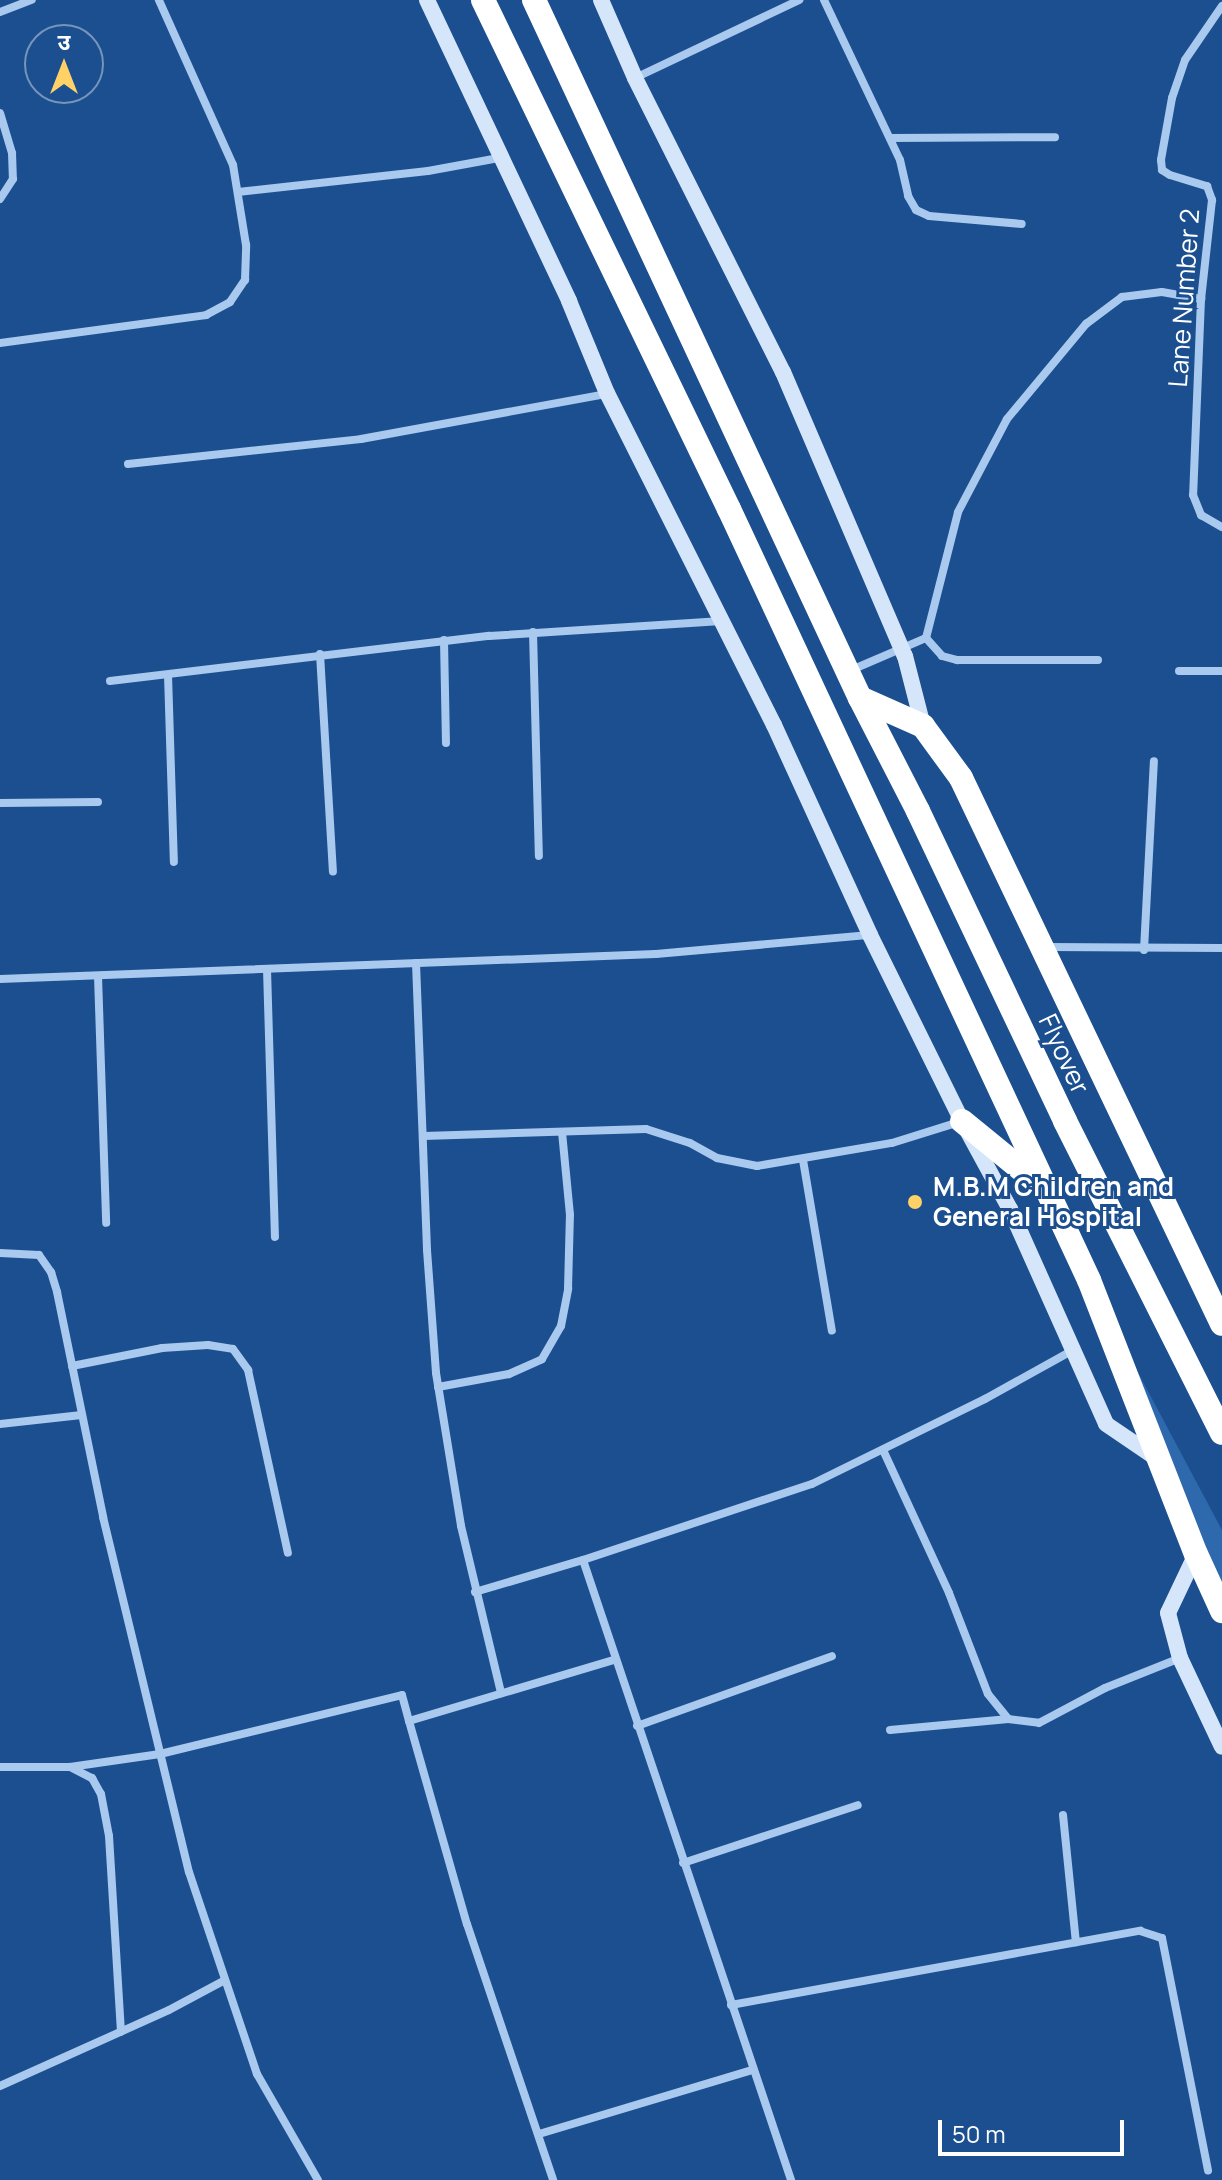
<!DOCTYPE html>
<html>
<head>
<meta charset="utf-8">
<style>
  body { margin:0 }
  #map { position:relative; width:1222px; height:2180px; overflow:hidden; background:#1b4f8f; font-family:Manrope,"Noto Sans Devanagari",sans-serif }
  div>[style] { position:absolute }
  .green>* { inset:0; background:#2e69ad }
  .street>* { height:8px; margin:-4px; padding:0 4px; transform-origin:4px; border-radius:4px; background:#a9c9ee }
  .secondary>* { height:16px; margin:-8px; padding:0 8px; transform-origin:8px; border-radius:8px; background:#d6e6fa }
  .highway>* { height:24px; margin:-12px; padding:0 12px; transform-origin:12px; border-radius:12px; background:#fff }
  .dots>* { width:22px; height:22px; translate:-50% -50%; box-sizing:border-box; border:4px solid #1b4f8f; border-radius:50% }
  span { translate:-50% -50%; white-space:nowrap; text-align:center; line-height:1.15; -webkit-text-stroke:6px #1b4f8f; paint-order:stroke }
  .street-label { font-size:26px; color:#fff }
  .poi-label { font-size:26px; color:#fff; font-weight:700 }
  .left { translate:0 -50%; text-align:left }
  .north { position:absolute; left:24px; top:24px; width:80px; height:80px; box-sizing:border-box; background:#1b4f8f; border:2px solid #7695bc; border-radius:50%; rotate:0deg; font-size:22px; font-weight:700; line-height:32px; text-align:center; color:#fff }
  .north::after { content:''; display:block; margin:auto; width:28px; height:36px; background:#ffd166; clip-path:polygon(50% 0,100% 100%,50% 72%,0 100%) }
  .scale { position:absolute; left:938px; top:2120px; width:186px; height:36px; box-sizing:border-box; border:4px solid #fff; border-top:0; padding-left:10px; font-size:24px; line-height:28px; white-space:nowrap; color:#fff; -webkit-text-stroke:6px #1b4f8f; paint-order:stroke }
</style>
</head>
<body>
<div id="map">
  <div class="green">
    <i style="clip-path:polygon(1093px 1288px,1222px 1530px,1222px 1597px)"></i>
  </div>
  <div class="street">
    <i style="left:824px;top:0;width:177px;rotate:64.6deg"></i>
    <i style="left:900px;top:160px;width:37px;rotate:77deg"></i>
    <i style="left:908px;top:196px;width:16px;rotate:60deg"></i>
    <i style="left:916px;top:210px;width:14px;rotate:25deg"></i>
    <i style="left:929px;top:216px;width:93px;rotate:4.9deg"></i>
    <i style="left:1222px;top:6px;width:65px;rotate:124.4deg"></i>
    <i style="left:1185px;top:60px;width:40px;rotate:108.9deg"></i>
    <i style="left:1172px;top:98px;width:63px;rotate:100.1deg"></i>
    <i style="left:1161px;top:160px;width:10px;rotate:84deg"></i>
    <i style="left:1162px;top:170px;width:9px;rotate:32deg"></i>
    <i style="left:1170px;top:175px;width:39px;rotate:17deg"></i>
    <i style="left:1207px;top:186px;width:15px;rotate:70deg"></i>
    <i style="left:1212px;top:200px;width:100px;rotate:96.3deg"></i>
    <i style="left:1201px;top:299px;width:196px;rotate:92.3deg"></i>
    <i style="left:1193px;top:495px;width:22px;rotate:68deg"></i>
    <i style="left:1201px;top:515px;width:24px;rotate:30deg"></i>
    <i style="left:0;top:12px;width:34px;rotate:-21deg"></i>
    <i style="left:635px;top:78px;width:182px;rotate:-25.4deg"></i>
    <i style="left:0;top:113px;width:42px;rotate:73.3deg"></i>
    <i style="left:12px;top:153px;width:26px;rotate:88deg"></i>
    <i style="left:13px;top:179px;width:24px;rotate:123deg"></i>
    <i style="left:890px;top:138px;width:165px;rotate:-0.3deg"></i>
    <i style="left:238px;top:192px;width:191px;rotate:-6.3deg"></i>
    <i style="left:428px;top:171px;width:72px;rotate:-10.4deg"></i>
    <i style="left:0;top:343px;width:208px;rotate:-7.7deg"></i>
    <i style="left:206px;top:315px;width:27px;rotate:-28deg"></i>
    <i style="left:230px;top:302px;width:27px;rotate:-56deg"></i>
    <i style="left:245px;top:280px;width:35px;rotate:-88deg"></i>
    <i style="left:246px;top:245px;width:81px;rotate:-99.2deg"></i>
    <i style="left:233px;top:165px;width:181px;rotate:-114.2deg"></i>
    <i style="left:128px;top:464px;width:234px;rotate:-6.1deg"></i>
    <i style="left:361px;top:439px;width:250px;rotate:-10.4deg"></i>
    <i style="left:533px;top:632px;width:224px;rotate:88.5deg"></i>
    <i style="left:926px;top:638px;width:24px;rotate:48deg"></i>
    <i style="left:942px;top:656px;width:16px;rotate:15deg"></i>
    <i style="left:957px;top:660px;width:141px"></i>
    <i style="left:444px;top:640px;width:103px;rotate:88.9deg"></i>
    <i style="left:320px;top:654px;width:218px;rotate:86.6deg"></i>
    <i style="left:849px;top:671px;width:84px;rotate:-23.2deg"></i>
    <i style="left:926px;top:638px;width:130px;rotate:-75.7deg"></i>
    <i style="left:958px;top:512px;width:105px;rotate:-62.2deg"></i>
    <i style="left:1007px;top:419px;width:124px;rotate:-50.3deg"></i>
    <i style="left:1086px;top:324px;width:45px;rotate:-36.9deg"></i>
    <i style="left:1122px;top:297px;width:40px;rotate:-7.1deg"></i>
    <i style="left:1162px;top:292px;width:40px;rotate:10deg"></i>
    <i style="left:1179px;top:671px;width:43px"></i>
    <i style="left:168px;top:675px;width:187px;rotate:88.2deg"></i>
    <i style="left:110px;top:681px;width:382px;rotate:-6.8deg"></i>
    <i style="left:489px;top:636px;width:233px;rotate:-3.7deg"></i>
    <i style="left:0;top:803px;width:98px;rotate:-0.6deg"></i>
    <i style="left:1047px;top:947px;width:175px;rotate:0.3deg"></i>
    <i style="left:1144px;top:950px;width:189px;rotate:-87deg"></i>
    <i style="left:416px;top:963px;width:287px;rotate:87.8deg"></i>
    <i style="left:427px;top:1250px;width:123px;rotate:85.8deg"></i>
    <i style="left:436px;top:1373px;width:155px;rotate:80.7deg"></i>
    <i style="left:461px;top:1526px;width:172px;rotate:76.5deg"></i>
    <i style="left:267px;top:969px;width:268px;rotate:88.3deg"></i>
    <i style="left:98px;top:976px;width:247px;rotate:88.1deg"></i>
    <i style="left:0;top:979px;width:656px;rotate:-2.18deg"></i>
    <i style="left:656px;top:954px;width:215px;rotate:-5.1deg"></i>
    <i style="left:424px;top:1136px;width:222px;rotate:-1.8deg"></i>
    <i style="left:646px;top:1129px;width:46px;rotate:17.7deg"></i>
    <i style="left:690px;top:1143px;width:31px;rotate:29deg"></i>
    <i style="left:717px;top:1158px;width:41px;rotate:11.3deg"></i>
    <i style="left:757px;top:1166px;width:137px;rotate:-9.7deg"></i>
    <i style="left:892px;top:1143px;width:70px;rotate:-17.4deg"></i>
    <i style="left:803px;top:1160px;width:173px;rotate:80.4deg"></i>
    <i style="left:0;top:1253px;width:39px;rotate:3deg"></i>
    <i style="left:39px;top:1255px;width:21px;rotate:55deg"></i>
    <i style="left:51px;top:1272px;width:21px;rotate:73deg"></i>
    <i style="left:57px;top:1292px;width:230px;rotate:78.4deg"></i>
    <i style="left:103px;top:1517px;width:365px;rotate:76.4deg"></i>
    <i style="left:189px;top:1872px;width:213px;rotate:71.4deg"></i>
    <i style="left:257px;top:2074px;width:122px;rotate:60.1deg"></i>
    <i style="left:72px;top:1366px;width:92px;rotate:-11.3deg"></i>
    <i style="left:162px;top:1348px;width:46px;rotate:-3.7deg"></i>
    <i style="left:208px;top:1345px;width:25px;rotate:9deg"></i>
    <i style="left:233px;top:1349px;width:26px;rotate:54deg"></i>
    <i style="left:248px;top:1370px;width:187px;rotate:77.7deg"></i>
    <i style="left:438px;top:1387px;width:72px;rotate:-10.4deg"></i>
    <i style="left:509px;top:1374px;width:36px;rotate:-24deg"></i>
    <i style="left:542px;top:1359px;width:38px;rotate:-60deg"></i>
    <i style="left:561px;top:1326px;width:38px;rotate:-79deg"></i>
    <i style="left:568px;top:1289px;width:74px;rotate:-88.5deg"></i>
    <i style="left:570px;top:1215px;width:83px;rotate:-95.5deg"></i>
    <i style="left:0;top:1424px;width:82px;rotate:-6.3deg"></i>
    <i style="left:883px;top:1450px;width:157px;rotate:65.2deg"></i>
    <i style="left:949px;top:1593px;width:108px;rotate:68.9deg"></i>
    <i style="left:988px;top:1694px;width:32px;rotate:51deg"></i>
    <i style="left:1008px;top:1719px;width:31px;rotate:7deg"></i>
    <i style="left:1039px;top:1723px;width:75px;rotate:-27.9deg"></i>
    <i style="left:1105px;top:1688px;width:81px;rotate:-21.8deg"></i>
    <i style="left:583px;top:1560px;width:654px;rotate:71.45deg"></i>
    <i style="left:475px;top:1592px;width:113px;rotate:-16.5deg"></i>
    <i style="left:583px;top:1560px;width:241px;rotate:-18.4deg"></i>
    <i style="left:812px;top:1484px;width:193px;rotate:-26.2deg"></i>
    <i style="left:985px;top:1399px;width:101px;rotate:-29.1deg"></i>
    <i style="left:409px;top:1721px;width:211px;rotate:74.1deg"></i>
    <i style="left:467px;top:1924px;width:270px;rotate:71.4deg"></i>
    <i style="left:637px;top:1726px;width:207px;rotate:-19.7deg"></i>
    <i style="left:890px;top:1730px;width:119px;rotate:-5.3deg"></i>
    <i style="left:0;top:1767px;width:70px"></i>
    <i style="left:70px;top:1767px;width:25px;rotate:27deg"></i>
    <i style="left:92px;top:1778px;width:18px;rotate:61deg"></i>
    <i style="left:101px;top:1794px;width:43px;rotate:79.2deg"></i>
    <i style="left:109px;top:1836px;width:196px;rotate:86.5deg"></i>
    <i style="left:70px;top:1767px;width:91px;rotate:-8.2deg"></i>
    <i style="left:160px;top:1754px;width:249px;rotate:-13.7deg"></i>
    <i style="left:402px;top:1695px;width:27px;rotate:75deg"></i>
    <i style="left:409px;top:1721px;width:214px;rotate:-16.6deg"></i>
    <i style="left:1063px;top:1815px;width:128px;rotate:84.2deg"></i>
    <i style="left:683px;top:1863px;width:184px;rotate:-18.3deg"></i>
    <i style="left:731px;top:2005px;width:416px;rotate:-10.3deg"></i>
    <i style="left:1140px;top:1931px;width:23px;rotate:18deg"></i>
    <i style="left:1162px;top:1938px;width:237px;rotate:78.8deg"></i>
    <i style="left:0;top:2086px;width:185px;rotate:-24.2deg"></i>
    <i style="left:169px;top:2010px;width:61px;rotate:-28.2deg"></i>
    <i style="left:539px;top:2134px;width:223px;rotate:-16.7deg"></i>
  </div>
  <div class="secondary">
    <i style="left:427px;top:0;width:333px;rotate:64.7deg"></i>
    <i style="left:569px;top:301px;width:100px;rotate:67.6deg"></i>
    <i style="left:607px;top:393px;width:372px;rotate:63.3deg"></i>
    <i style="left:774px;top:725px;width:231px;rotate:65.4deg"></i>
    <i style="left:870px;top:935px;width:208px;rotate:63.7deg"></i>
    <i style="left:962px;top:1121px;width:100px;rotate:61.4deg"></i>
    <i style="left:1010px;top:1209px;width:235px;rotate:65.9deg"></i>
    <i style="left:1106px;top:1424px;width:64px;rotate:34.2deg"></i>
    <i style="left:601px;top:0;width:85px;rotate:66.4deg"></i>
    <i style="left:635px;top:78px;width:329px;rotate:63.3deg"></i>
    <i style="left:783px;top:372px;width:309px;rotate:66.8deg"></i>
    <i style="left:905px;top:656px;width:72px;rotate:75.6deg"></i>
    <i style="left:1196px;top:1554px;width:65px;rotate:115.4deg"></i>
    <i style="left:1168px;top:1613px;width:47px;rotate:75.1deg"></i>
    <i style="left:1180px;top:1658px;width:98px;rotate:64.7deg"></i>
  </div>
  <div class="highway">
    <i style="left:483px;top:0;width:565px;rotate:64.21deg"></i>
    <i style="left:729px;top:509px;width:851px;rotate:64.97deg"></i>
    <i style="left:1089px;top:1280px;width:294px;rotate:68.7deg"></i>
    <i style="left:1196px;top:1554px;width:63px;rotate:65.5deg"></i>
    <i style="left:534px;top:0;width:770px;rotate:64.97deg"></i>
    <i style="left:860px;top:698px;width:127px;rotate:62.8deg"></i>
    <i style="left:918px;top:811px;width:343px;rotate:64.6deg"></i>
    <i style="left:1065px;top:1121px;width:349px;rotate:63.3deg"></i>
    <i style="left:860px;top:698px;width:69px;rotate:24deg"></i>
    <i style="left:923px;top:726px;width:64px;rotate:53.8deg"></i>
    <i style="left:961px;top:778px;width:605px;rotate:64.45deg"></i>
    <i style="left:962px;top:1121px;width:104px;rotate:39.2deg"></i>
  </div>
  <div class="dots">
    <i style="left:915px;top:1202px;background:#ffd166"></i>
  </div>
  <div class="street-label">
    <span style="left:1184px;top:298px;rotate:-86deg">Lane Number 2</span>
    <span style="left:1064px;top:1054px;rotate:65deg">Flyover</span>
  </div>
  <div class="poi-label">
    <span class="left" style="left:933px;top:1202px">M.B.M Children and<br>General Hospital</span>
  </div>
  <div class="north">उ</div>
  <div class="scale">50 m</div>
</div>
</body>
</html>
